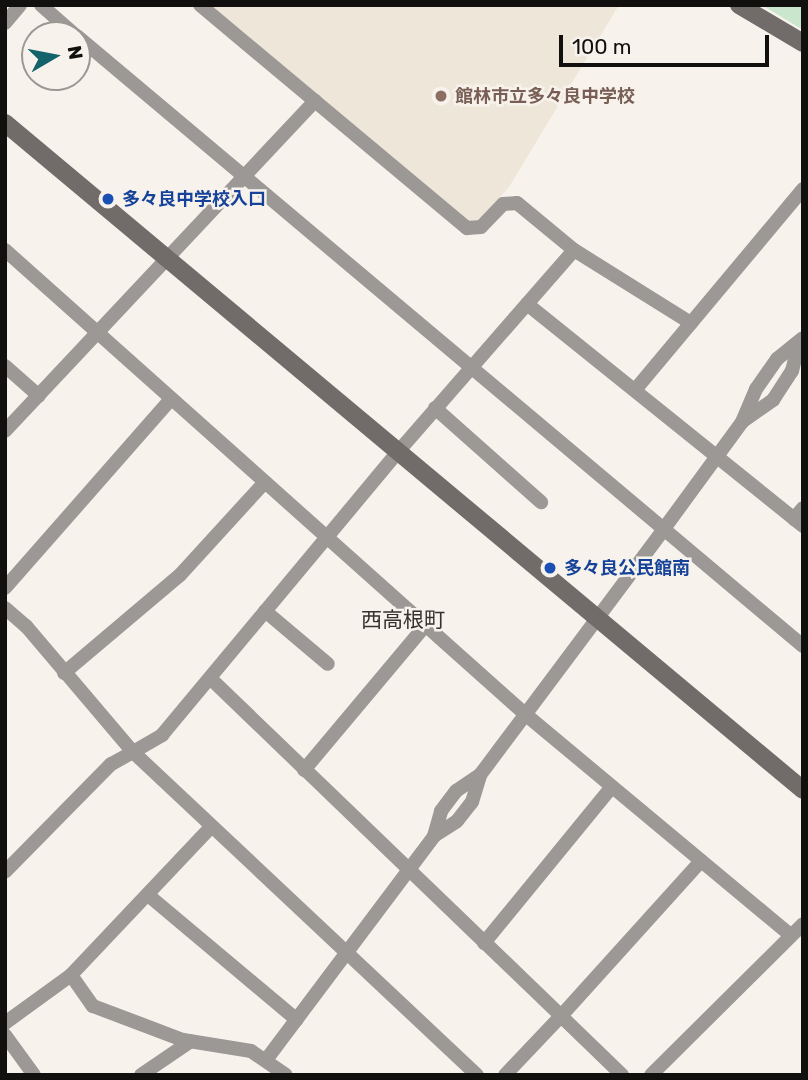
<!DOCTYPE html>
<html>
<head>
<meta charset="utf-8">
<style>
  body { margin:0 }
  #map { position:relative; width:808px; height:1080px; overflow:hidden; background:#f7f3ec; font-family:Rubik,"Noto Sans JP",sans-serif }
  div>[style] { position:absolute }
  .built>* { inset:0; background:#eee6d9 }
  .green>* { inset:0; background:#cae7ce }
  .street>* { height:14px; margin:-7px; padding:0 7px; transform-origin:7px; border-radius:7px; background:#9b9896 }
  .secondary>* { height:18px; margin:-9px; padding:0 9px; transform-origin:9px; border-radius:9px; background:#716c6a }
  .dots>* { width:19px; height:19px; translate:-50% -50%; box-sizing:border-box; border:4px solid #f7f3ec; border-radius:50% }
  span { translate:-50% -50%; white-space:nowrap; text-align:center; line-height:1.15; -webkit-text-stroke:5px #f7f3ec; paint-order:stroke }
  .education-label { font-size:18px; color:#785e54; font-weight:700 }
  .left { translate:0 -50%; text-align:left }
  .transit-label { font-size:18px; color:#164399; font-weight:700 }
  .quarter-label { font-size:21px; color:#35322d }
  .frame { position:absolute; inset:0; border:7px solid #11100e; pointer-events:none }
  .north { position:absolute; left:21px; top:21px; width:70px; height:70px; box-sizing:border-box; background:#f7f3ec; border:2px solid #9b9893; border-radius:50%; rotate:80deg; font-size:19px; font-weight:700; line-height:28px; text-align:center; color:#11100e }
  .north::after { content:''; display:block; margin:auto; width:24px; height:32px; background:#14626a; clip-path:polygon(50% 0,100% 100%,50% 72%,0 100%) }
  .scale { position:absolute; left:559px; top:35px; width:210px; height:32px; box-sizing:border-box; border:4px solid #11100e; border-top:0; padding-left:9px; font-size:21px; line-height:24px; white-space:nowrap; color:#11100e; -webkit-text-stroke:5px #f7f3ec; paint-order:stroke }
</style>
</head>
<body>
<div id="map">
  <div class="built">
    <i style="clip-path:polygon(208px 5px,619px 5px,509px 187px,479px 220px,469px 222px)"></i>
  </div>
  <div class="green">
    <i style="clip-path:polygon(762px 5px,803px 5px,803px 30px)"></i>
  </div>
  <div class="street">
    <i style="left:41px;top:5px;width:45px;rotate:41.4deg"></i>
    <i style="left:200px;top:5px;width:348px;rotate:39.9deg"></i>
    <i style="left:467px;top:228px;width:14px;rotate:-4deg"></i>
    <i style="left:481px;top:227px;width:32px;rotate:-46deg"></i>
    <i style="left:503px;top:204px;width:14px;rotate:-4deg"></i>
    <i style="left:517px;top:203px;width:74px;rotate:39.5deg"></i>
    <i style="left:574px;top:250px;width:138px;rotate:32deg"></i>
    <i style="left:5px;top:23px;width:23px;rotate:-50deg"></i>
    <i style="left:77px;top:36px;width:948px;rotate:40.04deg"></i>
    <i style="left:5px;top:250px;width:697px;rotate:41.74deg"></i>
    <i style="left:525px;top:714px;width:346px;rotate:39.8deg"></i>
    <i style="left:527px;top:304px;width:354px;rotate:38.8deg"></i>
    <i style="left:5px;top:366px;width:45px;rotate:41.4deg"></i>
    <i style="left:635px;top:390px;width:262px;rotate:-50.1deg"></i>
    <i style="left:435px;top:408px;width:142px;rotate:41.6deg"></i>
    <i style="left:743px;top:421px;width:37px;rotate:-35deg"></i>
    <i style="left:773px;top:400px;width:35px;rotate:-57deg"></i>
    <i style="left:792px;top:371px;width:29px;rotate:-76deg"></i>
    <i style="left:5px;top:431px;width:453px;rotate:-46.8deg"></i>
    <i style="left:794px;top:519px;width:14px;rotate:-51deg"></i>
    <i style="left:5px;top:588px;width:252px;rotate:-48.7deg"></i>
    <i style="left:5px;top:608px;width:28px;rotate:41deg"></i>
    <i style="left:26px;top:626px;width:165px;rotate:49.7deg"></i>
    <i style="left:133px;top:752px;width:25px;rotate:151deg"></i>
    <i style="left:111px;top:764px;width:151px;rotate:134.5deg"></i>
    <i style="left:265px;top:611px;width:82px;rotate:40.1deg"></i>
    <i style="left:64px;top:673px;width:152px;rotate:-40.2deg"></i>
    <i style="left:180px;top:575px;width:126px;rotate:-47.6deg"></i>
    <i style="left:210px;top:678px;width:487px;rotate:43.9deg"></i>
    <i style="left:561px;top:1016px;width:209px;rotate:-47.9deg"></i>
    <i style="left:304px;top:770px;width:188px;rotate:-50deg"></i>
    <i style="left:434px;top:836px;width:27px;rotate:-33deg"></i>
    <i style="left:457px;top:821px;width:24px;rotate:-52deg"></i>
    <i style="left:472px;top:802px;width:28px;rotate:-73deg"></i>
    <i style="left:148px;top:895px;width:194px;rotate:40deg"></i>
    <i style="left:484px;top:943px;width:200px;rotate:-50.7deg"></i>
    <i style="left:71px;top:975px;width:202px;rotate:-46.6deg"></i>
    <i style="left:5px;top:1023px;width:82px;rotate:-36deg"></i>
    <i style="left:71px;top:975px;width:38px;rotate:55deg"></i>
    <i style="left:93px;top:1006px;width:96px;rotate:20.7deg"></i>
    <i style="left:183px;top:1040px;width:69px;rotate:9.2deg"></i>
    <i style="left:251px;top:1051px;width:42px;rotate:34.4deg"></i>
    <i style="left:5px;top:1035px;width:49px;rotate:54.1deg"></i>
    <i style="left:266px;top:1060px;width:280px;rotate:-53.1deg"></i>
    <i style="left:434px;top:836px;width:26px;rotate:-74deg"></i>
    <i style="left:441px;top:811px;width:25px;rotate:-53deg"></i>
    <i style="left:456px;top:791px;width:29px;rotate:-34deg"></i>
    <i style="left:480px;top:775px;width:306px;rotate:-53.2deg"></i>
    <i style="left:663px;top:530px;width:134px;rotate:-53.8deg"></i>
    <i style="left:742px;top:422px;width:36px;rotate:-67deg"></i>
    <i style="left:756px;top:389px;width:37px;rotate:-55deg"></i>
    <i style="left:777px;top:359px;width:33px;rotate:-39deg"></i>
    <i style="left:141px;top:1075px;width:60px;rotate:-34.2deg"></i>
    <i style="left:477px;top:1075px;width:472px;rotate:-136.8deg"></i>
    <i style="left:133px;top:752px;width:34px;rotate:-30deg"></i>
    <i style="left:162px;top:735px;width:367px;rotate:-50.2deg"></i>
    <i style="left:397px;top:453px;width:269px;rotate:-48.9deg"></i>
    <i style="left:505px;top:1075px;width:81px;rotate:-46.5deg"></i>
    <i style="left:561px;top:1016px;width:85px;rotate:44deg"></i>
    <i style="left:651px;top:1075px;width:214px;rotate:-44.8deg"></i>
  </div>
  <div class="secondary">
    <i style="left:739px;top:5px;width:74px;rotate:30.7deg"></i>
    <i style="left:5px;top:123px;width:1040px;rotate:39.89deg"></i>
  </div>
  <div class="dots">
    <i style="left:441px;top:96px;background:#8d6e63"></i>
    <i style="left:108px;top:199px;background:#1a4fb4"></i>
    <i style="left:550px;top:568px;background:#1a4fb4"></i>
  </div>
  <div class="education-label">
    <span class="left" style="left:455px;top:96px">館林市立多々良中学校</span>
  </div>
  <div class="transit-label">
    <span class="left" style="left:122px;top:199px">多々良中学校入口</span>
    <span class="left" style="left:564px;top:568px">多々良公民館南</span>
  </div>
  <div class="quarter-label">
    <span style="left:403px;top:620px">西高根町</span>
  </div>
  <div class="frame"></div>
  <div class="north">N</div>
  <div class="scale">100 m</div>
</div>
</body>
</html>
